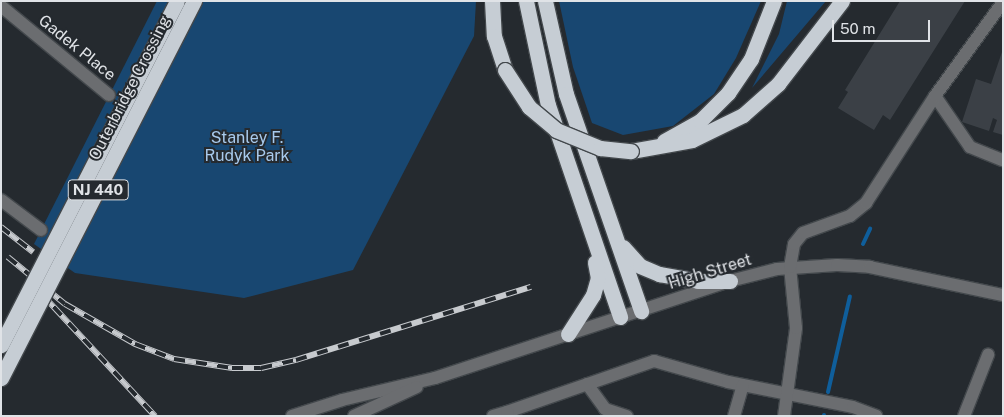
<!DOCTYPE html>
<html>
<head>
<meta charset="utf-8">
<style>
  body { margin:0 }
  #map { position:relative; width:1004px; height:417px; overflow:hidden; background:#252a2f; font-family:"Public Sans",sans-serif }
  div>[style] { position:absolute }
  .green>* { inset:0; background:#184771 }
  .stream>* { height:4px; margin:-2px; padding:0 2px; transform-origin:2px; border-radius:2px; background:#0f5e9b }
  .building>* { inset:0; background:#3b4046 }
  .roads { filter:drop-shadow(1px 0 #43484c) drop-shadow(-1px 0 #43484c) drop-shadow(0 1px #43484c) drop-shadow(0 -1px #43484c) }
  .minor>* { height:12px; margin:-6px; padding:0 6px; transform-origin:6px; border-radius:6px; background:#6b6d70 }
  .highway>* { height:15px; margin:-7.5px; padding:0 7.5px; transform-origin:7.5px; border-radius:7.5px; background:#c6cdd4 }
  .rail>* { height:5.5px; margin-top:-2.75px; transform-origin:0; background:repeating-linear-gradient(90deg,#252a2f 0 11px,#c7cace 0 22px); box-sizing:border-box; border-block:1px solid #c7cace }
  .bridges { filter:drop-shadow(1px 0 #43484c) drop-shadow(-1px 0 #43484c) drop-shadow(0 1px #43484c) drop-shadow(0 -1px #43484c) }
  .highway-bridge>* { height:15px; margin:-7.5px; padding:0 7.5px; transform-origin:7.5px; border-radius:7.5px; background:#c6cdd4 }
  span { translate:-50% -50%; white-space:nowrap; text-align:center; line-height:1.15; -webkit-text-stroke:4px #252a2f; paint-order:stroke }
  .shield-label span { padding:1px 4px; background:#252a2f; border:1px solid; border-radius:4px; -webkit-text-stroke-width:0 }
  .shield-label { font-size:15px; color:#e0e3e7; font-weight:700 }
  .street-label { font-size:16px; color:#e0e3e7 }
  .park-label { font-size:16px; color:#a8caed }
  .frame { position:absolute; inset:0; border:2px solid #e0e3e7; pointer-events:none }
  .scale { position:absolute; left:832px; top:20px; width:98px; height:22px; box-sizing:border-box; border:2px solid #e0e3e7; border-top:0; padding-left:6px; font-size:15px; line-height:18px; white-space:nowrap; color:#e0e3e7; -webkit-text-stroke:4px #252a2f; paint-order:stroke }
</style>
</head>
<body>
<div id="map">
  <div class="green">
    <i style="clip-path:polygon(157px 1px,476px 1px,474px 36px,353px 270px,244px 298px,75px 273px,34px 244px)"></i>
    <i style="clip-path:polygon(559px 1px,761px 1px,736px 58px,714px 94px,673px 126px,623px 135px,592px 123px,573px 67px)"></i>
    <i style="clip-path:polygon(787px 1px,826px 1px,752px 88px,779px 34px)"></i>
  </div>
  <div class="stream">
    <i style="left:863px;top:244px;width:17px;rotate:-65deg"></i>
    <i style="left:828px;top:392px;width:98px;rotate:-77.1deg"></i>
    <i style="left:824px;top:416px;width:1px;rotate:-90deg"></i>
  </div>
  <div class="building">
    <i style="clip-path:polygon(900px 1px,965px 1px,890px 120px,883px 115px,874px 130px,838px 108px,848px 92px,845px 90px)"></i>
    <i style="clip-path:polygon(1003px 49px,1003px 135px,993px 132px,997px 120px,993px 118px,989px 131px,962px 122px,976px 79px,991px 84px)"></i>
  </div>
  <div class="roads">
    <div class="minor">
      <i style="left:1px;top:6px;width:140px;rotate:39.5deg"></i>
      <i style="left:935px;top:96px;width:62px;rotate:55.5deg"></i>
      <i style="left:970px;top:147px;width:35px;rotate:22deg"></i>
      <i style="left:1px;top:200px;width:50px;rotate:36.9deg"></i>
      <i style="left:587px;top:384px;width:31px;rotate:54deg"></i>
      <i style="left:605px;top:409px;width:23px;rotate:18deg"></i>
      <i style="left:507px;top:412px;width:156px;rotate:-19.1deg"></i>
      <i style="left:654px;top:361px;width:77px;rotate:15.8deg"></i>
      <i style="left:728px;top:382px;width:127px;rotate:11.3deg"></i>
      <i style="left:853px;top:407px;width:25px;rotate:21deg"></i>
      <i style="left:292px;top:416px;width:52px;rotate:-17.7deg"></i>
      <i style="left:342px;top:400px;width:96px;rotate:-13.3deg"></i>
      <i style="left:435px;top:378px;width:311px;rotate:-18.2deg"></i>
      <i style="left:730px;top:281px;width:49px;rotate:-14.3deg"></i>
      <i style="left:777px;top:269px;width:60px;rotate:-3.8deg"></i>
      <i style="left:837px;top:265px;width:33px;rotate:3deg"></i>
      <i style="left:870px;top:267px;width:136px;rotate:11.9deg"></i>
      <i style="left:354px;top:416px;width:69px;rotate:-24.7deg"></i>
      <i style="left:493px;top:416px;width:15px;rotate:-16deg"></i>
      <i style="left:507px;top:412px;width:4px;rotate:76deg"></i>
      <i style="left:734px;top:416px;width:32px;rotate:-74deg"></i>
      <i style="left:784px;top:416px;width:89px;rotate:-82.2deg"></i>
      <i style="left:796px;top:328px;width:61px;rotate:-95.6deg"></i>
      <i style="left:790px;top:267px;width:23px;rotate:-80deg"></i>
      <i style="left:794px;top:244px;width:14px;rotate:-51deg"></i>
      <i style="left:803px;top:233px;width:50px;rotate:-19.9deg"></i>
      <i style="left:850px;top:216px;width:21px;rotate:-39deg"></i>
      <i style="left:866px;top:203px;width:127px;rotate:-57.2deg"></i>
      <i style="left:935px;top:96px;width:116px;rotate:-54.1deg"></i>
      <i style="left:964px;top:416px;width:66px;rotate:-68.5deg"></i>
    </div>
    <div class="highway">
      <i style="left:492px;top:1px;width:35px;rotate:87deg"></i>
      <i style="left:494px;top:36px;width:36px;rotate:72deg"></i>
      <i style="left:526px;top:1px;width:106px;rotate:78.1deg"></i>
      <i style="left:548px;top:105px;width:224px;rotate:71.2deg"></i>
      <i style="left:545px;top:1px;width:95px;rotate:77.3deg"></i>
      <i style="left:566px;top:94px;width:230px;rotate:70.9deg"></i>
      <i style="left:664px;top:141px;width:41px;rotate:-29.1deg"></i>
      <i style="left:700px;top:121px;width:40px;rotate:-45deg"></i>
      <i style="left:728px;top:93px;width:41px;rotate:-55.9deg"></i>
      <i style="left:751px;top:59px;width:62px;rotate:-68.4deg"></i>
      <i style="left:631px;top:151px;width:62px;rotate:-10.2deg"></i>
      <i style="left:692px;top:140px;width:57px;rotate:-26.1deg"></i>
      <i style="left:743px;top:115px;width:47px;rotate:-41.5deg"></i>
      <i style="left:778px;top:84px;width:105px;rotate:-52.4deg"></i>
      <i style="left:623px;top:247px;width:25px;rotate:48deg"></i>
      <i style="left:640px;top:266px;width:21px;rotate:23deg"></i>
      <i style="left:659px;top:274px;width:40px;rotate:10deg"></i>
      <i style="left:698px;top:281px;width:32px"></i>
      <i style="left:568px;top:334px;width:46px;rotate:-57.3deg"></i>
      <i style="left:593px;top:295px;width:18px;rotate:-74deg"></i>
      <i style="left:598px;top:278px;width:16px;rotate:-101deg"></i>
    </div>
  </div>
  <div class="rail">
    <i style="left:1px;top:227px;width:41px;rotate:38deg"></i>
    <i style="left:8px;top:257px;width:74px;rotate:39.5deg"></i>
    <i style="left:65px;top:304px;width:81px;rotate:29.7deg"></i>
    <i style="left:135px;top:344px;width:42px;rotate:21deg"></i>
    <i style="left:174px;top:359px;width:59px;rotate:8.8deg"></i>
    <i style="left:232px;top:368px;width:29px"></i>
    <i style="left:261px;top:368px;width:36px;rotate:-13deg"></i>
    <i style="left:296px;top:360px;width:246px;rotate:-17.3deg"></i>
    <i style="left:39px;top:291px;width:171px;rotate:47.1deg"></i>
  </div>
  <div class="bridges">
    <div class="highway-bridge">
      <i style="left:505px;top:70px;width:44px;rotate:57deg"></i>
      <i style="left:529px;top:107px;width:35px;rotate:40deg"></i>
      <i style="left:556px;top:130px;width:48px;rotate:22.2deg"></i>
      <i style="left:600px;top:148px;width:31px;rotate:6deg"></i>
      <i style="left:1px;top:345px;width:386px;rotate:-62.9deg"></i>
      <i style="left:1px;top:378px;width:424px;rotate:-62.9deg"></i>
    </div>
  </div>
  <div class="shield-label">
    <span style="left:98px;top:190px">NJ 440</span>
  </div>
  <div class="street-label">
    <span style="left:77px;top:48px;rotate:39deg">Gadek Place</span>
    <span style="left:130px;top:88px;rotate:-63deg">Outerbridge Crossing</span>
    <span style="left:710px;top:272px;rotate:-17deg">High Street</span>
  </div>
  <div class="park-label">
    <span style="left:247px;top:147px">Stanley F.<br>Rudyk Park</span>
  </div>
  <div class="frame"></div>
  <div class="scale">50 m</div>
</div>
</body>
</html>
